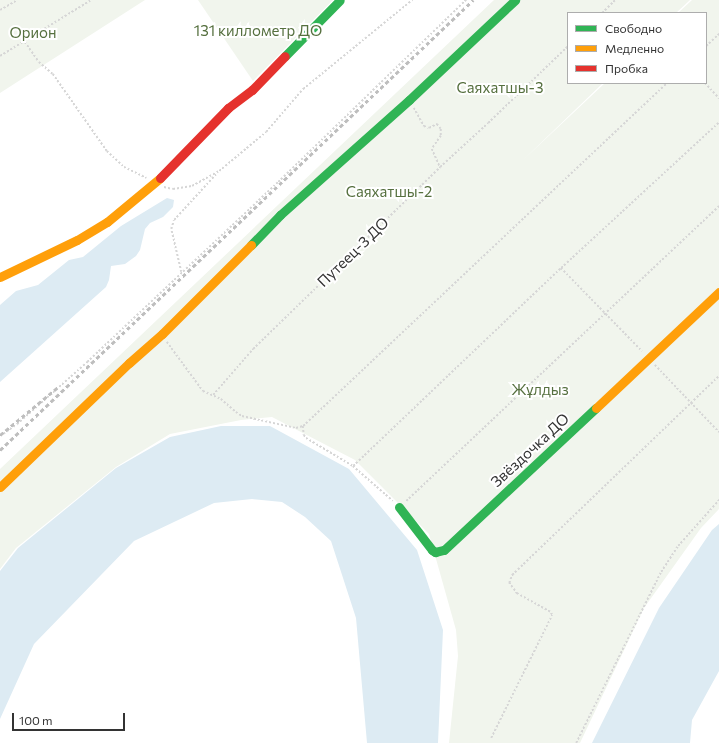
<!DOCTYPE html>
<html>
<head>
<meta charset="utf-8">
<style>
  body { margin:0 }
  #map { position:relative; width:719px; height:743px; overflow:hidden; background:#fff; font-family:Commissioner,sans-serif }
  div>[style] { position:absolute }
  .green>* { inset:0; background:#f1f5ed }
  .water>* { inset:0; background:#ddebf3 }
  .path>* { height:1.5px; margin-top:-0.75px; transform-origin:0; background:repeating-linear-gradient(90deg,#d6d6d6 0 2px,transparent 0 4px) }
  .fast>* { height:9px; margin:-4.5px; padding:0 4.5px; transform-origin:4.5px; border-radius:4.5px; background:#30b455 }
  .slow>* { height:9px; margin:-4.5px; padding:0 4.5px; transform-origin:4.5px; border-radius:4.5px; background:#ff9f0a }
  .jam>* { height:9px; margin:-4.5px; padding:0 4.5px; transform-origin:4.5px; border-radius:4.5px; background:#e5322d }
  .rail>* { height:2.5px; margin-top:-1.25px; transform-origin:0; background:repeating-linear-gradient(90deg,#bebebe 0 4px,transparent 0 7px) }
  span { translate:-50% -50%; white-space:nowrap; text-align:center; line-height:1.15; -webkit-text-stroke:4px #fff; paint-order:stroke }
  .park-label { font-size:15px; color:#56703f }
  .street-label { font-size:15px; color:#333 }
  .legend { position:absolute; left:567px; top:12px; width:140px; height:72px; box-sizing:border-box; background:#fff; border:1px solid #adadad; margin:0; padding:5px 7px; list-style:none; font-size:12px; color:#333 }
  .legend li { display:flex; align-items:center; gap:8px; height:20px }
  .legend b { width:20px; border:1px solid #adadad }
  .scale { position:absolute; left:12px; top:713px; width:113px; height:18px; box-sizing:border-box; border:2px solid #333; border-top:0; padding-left:5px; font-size:12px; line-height:14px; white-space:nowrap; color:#333; -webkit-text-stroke:3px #fff; paint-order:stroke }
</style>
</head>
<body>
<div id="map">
  <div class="green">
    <i style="clip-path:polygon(0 0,145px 0,0 93px)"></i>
    <i style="clip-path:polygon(198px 0,333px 0,253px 81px)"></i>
    <i style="clip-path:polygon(494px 0,690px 0,676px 13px,568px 13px,568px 83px,603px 83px,521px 162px,605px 83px,706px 83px,706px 13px,678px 13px,692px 0,719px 0,719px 509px,701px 528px,644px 608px,580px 743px,449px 743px,458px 656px,456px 630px,429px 534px,355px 460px,272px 417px,241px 420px,170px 434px,116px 467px,16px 548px,0 569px,0 469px)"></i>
  </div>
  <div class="water">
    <i style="clip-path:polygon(167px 198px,174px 200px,173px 207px,163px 217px,150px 223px,145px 229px,140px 250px,136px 256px,125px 264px,111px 266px,109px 280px,106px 287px,0 382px,0 305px,16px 291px,38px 285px,69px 260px,83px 257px,121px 226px)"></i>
    <i style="clip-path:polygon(221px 426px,270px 426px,349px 469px,417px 550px,443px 630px,438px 743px,367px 743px,356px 618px,331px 541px,305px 517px,282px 502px,252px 499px,214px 503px,134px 541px,34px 644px,0 719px,0 571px,18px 548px,116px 468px,170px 437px)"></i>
    <i style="clip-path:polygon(719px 524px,719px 671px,692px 720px,690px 743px,592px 743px,659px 608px,712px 530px)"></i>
  </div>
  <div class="path">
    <i style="left:0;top:10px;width:20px;rotate:-30deg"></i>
    <i style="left:602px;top:13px;width:18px;rotate:-45deg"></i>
    <i style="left:25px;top:42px;width:24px;rotate:55deg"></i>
    <i style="left:39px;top:62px;width:18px;rotate:41deg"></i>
    <i style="left:53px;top:74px;width:94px;rotate:55deg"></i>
    <i style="left:107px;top:151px;width:23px;rotate:43deg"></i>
    <i style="left:124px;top:167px;width:25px;rotate:26deg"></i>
    <i style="left:706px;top:46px;width:18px;rotate:-43deg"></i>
    <i style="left:0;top:56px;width:107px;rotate:-31.6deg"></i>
    <i style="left:705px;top:83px;width:21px;rotate:47deg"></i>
    <i style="left:414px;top:108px;width:21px;rotate:61deg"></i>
    <i style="left:424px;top:126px;width:5px;rotate:22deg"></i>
    <i style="left:429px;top:128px;width:9px;rotate:-27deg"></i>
    <i style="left:437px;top:124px;width:6px;rotate:51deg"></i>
    <i style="left:441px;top:129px;width:7px;rotate:90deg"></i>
    <i style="left:441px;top:136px;width:16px;rotate:125deg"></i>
    <i style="left:432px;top:149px;width:20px;rotate:66deg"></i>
    <i style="left:164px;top:187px;width:9px;rotate:13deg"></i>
    <i style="left:173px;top:189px;width:19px;rotate:-9deg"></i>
    <i style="left:192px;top:186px;width:31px;rotate:-29deg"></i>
    <i style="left:219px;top:171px;width:61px;rotate:-39.7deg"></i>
    <i style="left:266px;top:132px;width:57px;rotate:-49.3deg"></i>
    <i style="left:303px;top:89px;width:141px;rotate:-39.2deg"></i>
    <i style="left:561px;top:268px;width:116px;rotate:45.7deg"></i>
    <i style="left:181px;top:272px;width:44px;rotate:-103.1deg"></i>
    <i style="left:171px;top:229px;width:9px;rotate:-72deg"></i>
    <i style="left:174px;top:220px;width:64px;rotate:-47.5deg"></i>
    <i style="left:167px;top:342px;width:61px;rotate:53.7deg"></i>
    <i style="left:203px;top:391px;width:20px;rotate:24deg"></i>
    <i style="left:221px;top:399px;width:20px;rotate:41deg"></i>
    <i style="left:236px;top:412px;width:7px;rotate:34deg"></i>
    <i style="left:242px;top:416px;width:55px;rotate:12.5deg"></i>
    <i style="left:296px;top:428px;width:7px;rotate:-16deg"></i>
    <i style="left:303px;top:426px;width:500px;rotate:-43.3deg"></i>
    <i style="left:655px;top:365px;width:93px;rotate:46.3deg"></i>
    <i style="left:213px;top:395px;width:61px;rotate:-49deg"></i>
    <i style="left:253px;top:349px;width:261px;rotate:-44.2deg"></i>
    <i style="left:440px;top:167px;width:65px;rotate:-42.5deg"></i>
    <i style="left:488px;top:123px;width:111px;rotate:-43.9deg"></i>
    <i style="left:303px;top:426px;width:9px;rotate:84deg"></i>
    <i style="left:304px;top:435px;width:4px;rotate:56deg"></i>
    <i style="left:306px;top:438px;width:55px;rotate:30.8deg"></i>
    <i style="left:353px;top:466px;width:53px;rotate:41.2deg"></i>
    <i style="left:0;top:436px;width:21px;rotate:-35deg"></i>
    <i style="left:17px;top:424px;width:94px;rotate:-41.5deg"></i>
    <i style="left:87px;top:362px;width:262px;rotate:-43.3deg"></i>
    <i style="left:278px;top:182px;width:262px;rotate:-44.1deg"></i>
    <i style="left:353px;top:466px;width:287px;rotate:-43.6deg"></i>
    <i style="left:561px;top:268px;width:215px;rotate:-42.7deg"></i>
    <i style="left:406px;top:501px;width:430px;rotate:-43.3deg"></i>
    <i style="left:491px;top:738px;width:137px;rotate:-63.6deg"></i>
    <i style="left:552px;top:615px;width:4px;rotate:-124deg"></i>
    <i style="left:550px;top:612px;width:38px;rotate:-151deg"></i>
    <i style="left:517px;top:594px;width:14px;rotate:-126deg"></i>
    <i style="left:509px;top:583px;width:9px;rotate:-69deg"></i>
    <i style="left:512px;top:575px;width:287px;rotate:-43.9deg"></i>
    <i style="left:576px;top:743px;width:191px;rotate:-63.6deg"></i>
    <i style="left:661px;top:572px;width:31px;rotate:-57deg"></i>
    <i style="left:678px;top:546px;width:62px;rotate:-48.3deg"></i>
  </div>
  <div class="fast">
    <i style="left:285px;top:56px;width:78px;rotate:-45.5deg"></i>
    <i style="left:251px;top:245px;width:42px;rotate:-46deg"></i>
    <i style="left:280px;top:215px;width:173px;rotate:-41.7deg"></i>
    <i style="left:409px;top:100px;width:146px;rotate:-43.3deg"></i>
    <i style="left:399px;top:507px;width:54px;rotate:52.5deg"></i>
    <i style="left:432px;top:550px;width:4px;rotate:34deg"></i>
    <i style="left:435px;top:552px;width:9px;rotate:-13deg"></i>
    <i style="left:444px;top:550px;width:208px;rotate:-43.1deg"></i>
  </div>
  <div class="slow">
    <i style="left:0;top:277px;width:85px;rotate:-25.7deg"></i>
    <i style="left:77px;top:240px;width:35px;rotate:-31deg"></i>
    <i style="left:107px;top:222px;width:69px;rotate:-39.7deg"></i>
    <i style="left:596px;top:408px;width:169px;rotate:-43.3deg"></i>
    <i style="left:0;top:487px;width:179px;rotate:-43.9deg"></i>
    <i style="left:129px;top:363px;width:44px;rotate:-41.3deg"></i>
    <i style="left:162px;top:334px;width:126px;rotate:-45deg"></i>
  </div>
  <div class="jam">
    <i style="left:160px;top:178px;width:98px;rotate:-45.8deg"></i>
    <i style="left:228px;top:108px;width:30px;rotate:-37deg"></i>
    <i style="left:252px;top:90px;width:47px;rotate:-45.9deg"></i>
  </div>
  <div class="rail">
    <i style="left:0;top:435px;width:75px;rotate:-39.6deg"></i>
    <i style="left:0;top:450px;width:653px;rotate:-43.57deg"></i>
  </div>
  <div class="park-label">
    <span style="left:258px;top:31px">131 киллометр ДО</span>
    <span style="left:33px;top:33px">Орион</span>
    <span style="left:500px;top:88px">Саяхатшы-3</span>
    <span style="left:389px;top:192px">Саяхатшы-2</span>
    <span style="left:540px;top:390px">Жұлдыз</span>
  </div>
  <div class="street-label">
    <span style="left:353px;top:252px;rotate:-44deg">Путеец-3 ДО</span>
    <span style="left:530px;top:450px;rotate:-43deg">Звёздочка ДО</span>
  </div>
  <ul class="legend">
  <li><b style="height:5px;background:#30b455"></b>Свободно</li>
  <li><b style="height:5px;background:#ff9f0a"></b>Медленно</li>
  <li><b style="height:5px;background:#e5322d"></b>Пробка</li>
  </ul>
  <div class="scale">100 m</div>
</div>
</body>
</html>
